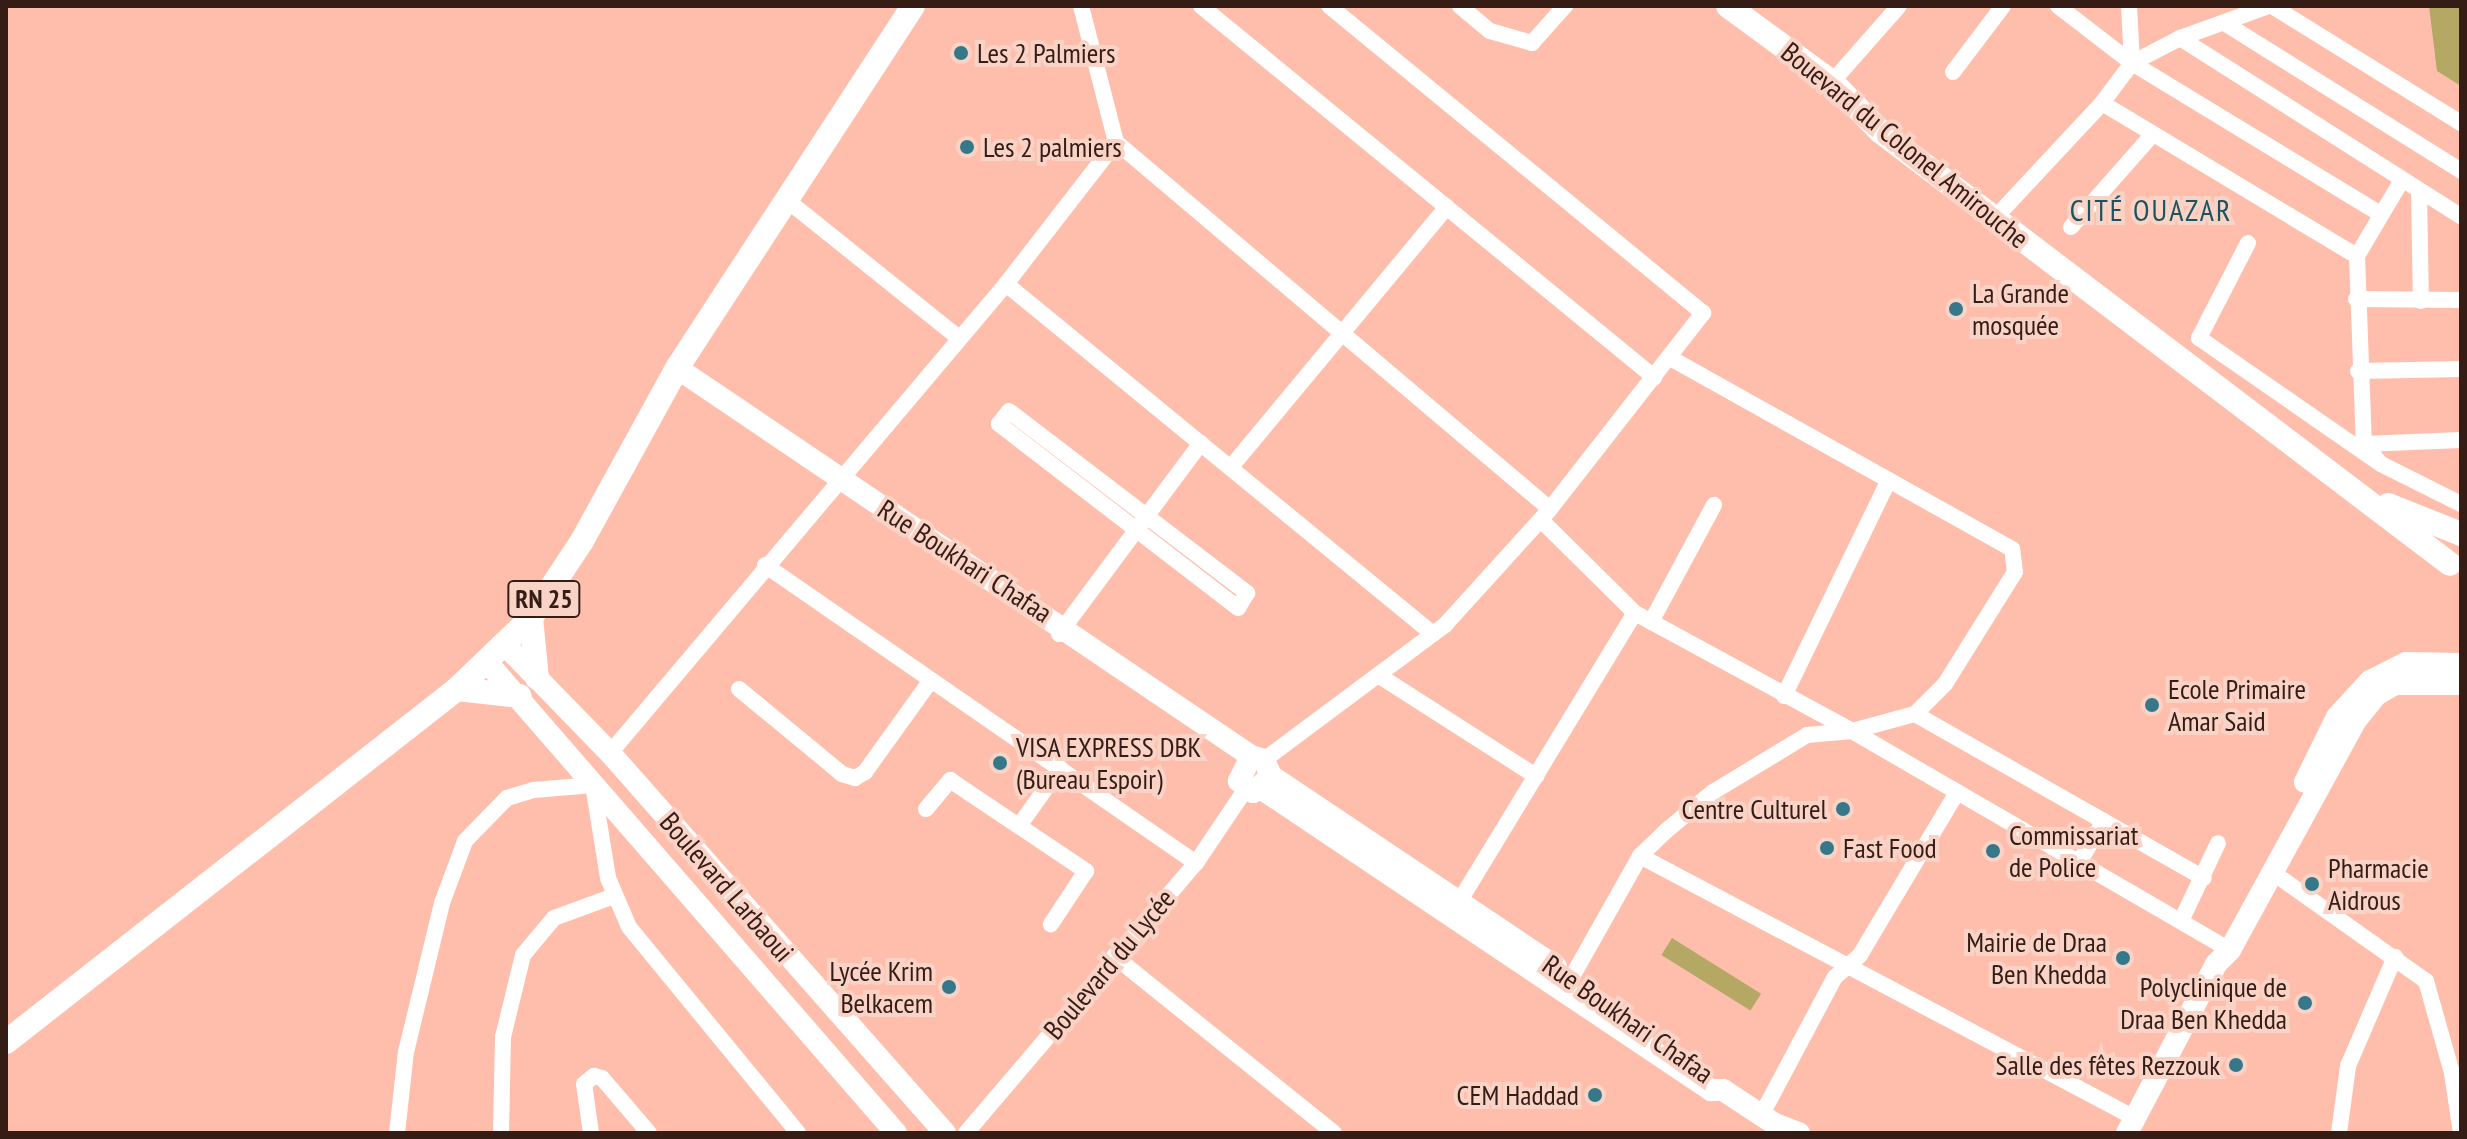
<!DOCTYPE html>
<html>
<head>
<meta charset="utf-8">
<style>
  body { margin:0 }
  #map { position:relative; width:2467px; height:1139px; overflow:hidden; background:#ffbeab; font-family:"PT Sans Narrow",sans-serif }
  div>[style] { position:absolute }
  .green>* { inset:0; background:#b5a764; transform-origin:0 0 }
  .minor>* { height:16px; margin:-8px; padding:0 8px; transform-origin:8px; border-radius:8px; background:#fff }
  .secondary>* { height:22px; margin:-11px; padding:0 11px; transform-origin:11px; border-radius:11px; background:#fff }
  .primary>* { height:24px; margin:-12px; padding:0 12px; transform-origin:12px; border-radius:12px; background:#fff }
  .dots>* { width:22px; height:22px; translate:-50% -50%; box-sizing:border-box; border:4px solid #fad3c7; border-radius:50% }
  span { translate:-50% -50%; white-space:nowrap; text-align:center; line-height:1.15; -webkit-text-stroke:8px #fad3c7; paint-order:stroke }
  .shield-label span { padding:2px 6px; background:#fad3c7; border:2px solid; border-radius:6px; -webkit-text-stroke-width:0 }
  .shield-label { font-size:26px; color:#351d16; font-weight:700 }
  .poi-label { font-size:28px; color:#351d16 }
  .left { translate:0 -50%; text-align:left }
  .right { translate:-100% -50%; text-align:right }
  .street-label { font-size:28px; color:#351d16 }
  .neighbourhood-label { font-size:30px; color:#1d5360; letter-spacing:2px }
  .frame { position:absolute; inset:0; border:8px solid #351d16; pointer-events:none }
</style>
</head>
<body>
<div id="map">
  <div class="green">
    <i style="clip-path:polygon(2429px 6px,2461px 6px,2461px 86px,2437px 71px)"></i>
    <i style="left:1672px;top:938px;width:105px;height:20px;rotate:32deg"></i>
  </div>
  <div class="minor">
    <i style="left:1081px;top:6px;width:140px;rotate:75.6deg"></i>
    <i style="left:1201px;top:6px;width:586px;rotate:39.32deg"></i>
    <i style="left:1460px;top:6px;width:39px;rotate:40deg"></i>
    <i style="left:1490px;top:31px;width:44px;rotate:15.9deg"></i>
    <i style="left:1532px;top:43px;width:50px;rotate:-48.3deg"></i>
    <i style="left:2058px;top:6px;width:93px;rotate:37.6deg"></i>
    <i style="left:2132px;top:63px;width:290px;rotate:31.3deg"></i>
    <i style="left:2272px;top:6px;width:222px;rotate:31.8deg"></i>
    <i style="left:2226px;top:24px;width:277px;rotate:32deg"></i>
    <i style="left:2180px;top:38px;width:333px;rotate:32.4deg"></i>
    <i style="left:2132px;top:63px;width:54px;rotate:-27.5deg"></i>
    <i style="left:2180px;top:38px;width:95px;rotate:-19.8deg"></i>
    <i style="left:1953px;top:72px;width:83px;rotate:-52.9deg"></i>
    <i style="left:1832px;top:82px;width:101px;rotate:-48.6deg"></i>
    <i style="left:2102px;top:103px;width:297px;rotate:31deg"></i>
    <i style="left:2357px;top:256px;width:188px;rotate:87.9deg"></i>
    <i style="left:2364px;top:444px;width:26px;rotate:50deg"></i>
    <i style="left:2419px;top:191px;width:110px;rotate:89deg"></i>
    <i style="left:788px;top:201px;width:219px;rotate:38.7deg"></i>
    <i style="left:1994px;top:219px;width:158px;rotate:-47deg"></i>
    <i style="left:2102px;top:103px;width:50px;rotate:-53.1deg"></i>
    <i style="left:2132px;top:63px;width:57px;rotate:-93deg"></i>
    <i style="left:2071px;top:227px;width:123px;rotate:-48.6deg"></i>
    <i style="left:2248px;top:243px;width:107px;rotate:117.3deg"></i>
    <i style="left:2199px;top:338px;width:221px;rotate:34.7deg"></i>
    <i style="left:2381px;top:464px;width:89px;rotate:26.6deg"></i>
    <i style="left:2357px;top:256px;width:88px;rotate:-59.4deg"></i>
    <i style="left:2356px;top:299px;width:105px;rotate:0.5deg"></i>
    <i style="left:2358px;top:371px;width:103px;rotate:-1.1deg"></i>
    <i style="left:1009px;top:411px;width:300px;rotate:37.4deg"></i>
    <i style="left:1247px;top:593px;width:17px;rotate:121deg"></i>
    <i style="left:1238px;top:608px;width:302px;rotate:-142.4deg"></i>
    <i style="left:999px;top:424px;width:16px;rotate:-52deg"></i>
    <i style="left:2364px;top:444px;width:97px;rotate:-2.4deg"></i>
    <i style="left:1231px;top:467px;width:338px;rotate:-50.3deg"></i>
    <i style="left:1541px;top:520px;width:132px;rotate:44.7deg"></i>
    <i style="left:1635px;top:613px;width:247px;rotate:28.5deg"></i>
    <i style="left:1852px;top:731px;width:65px;rotate:-15.1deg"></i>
    <i style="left:1915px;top:714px;width:42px;rotate:-45deg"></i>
    <i style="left:1945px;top:684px;width:132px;rotate:-58deg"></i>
    <i style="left:2015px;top:572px;width:23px;rotate:-97deg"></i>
    <i style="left:2012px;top:549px;width:392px;rotate:-150.8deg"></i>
    <i style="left:765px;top:565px;width:524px;rotate:34.66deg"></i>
    <i style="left:1651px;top:622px;width:133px;rotate:-61.7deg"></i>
    <i style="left:1059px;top:634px;width:238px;rotate:-53.4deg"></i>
    <i style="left:1433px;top:634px;width:552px;rotate:-140.66deg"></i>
    <i style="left:1006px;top:284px;width:180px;rotate:-52.2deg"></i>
    <i style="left:1116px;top:142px;width:568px;rotate:40.22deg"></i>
    <i style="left:1378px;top:675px;width:188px;rotate:32.6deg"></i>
    <i style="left:739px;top:689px;width:134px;rotate:39.5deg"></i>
    <i style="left:842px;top:774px;width:14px;rotate:17deg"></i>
    <i style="left:855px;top:778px;width:12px;rotate:-31deg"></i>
    <i style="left:865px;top:772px;width:113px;rotate:-54.3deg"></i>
    <i style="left:1784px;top:696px;width:240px;rotate:-64.1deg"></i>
    <i style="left:1915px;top:714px;width:332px;rotate:29.6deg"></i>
    <i style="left:610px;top:753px;width:614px;rotate:-49.82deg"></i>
    <i style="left:1264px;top:760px;width:226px;rotate:-36.7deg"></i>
    <i style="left:1445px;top:625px;width:156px;rotate:-47.8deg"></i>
    <i style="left:1550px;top:509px;width:249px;rotate:-52deg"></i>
    <i style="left:1703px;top:313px;width:484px;rotate:-140.6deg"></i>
    <i style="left:926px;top:809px;width:38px;rotate:-50deg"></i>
    <i style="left:950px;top:780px;width:164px;rotate:33.8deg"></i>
    <i style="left:1086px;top:871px;width:64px;rotate:123.4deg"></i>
    <i style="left:1019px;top:826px;width:71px;rotate:-54.7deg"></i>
    <i style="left:1640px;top:856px;width:560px;rotate:27.89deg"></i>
    <i style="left:2079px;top:862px;width:48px;rotate:-58.6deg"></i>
    <i style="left:2272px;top:872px;width:189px;rotate:35.3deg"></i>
    <i style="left:2426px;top:981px;width:96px;rotate:74.2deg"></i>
    <i style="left:2452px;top:1073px;width:61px;rotate:81.5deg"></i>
    <i style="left:1459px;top:902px;width:338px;rotate:-58.7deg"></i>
    <i style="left:2181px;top:921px;width:86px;rotate:-64.6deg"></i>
    <i style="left:1114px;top:956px;width:282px;rotate:38.8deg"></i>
    <i style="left:1564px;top:991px;width:155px;rotate:-60.6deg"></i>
    <i style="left:1640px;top:856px;width:37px;rotate:-44deg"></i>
    <i style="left:1667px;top:830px;width:60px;rotate:-39.6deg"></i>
    <i style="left:1713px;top:792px;width:110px;rotate:-31.2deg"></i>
    <i style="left:1807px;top:735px;width:45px;rotate:-5.1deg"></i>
    <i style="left:1852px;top:731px;width:437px;rotate:30.1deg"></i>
    <i style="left:1761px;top:1116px;width:157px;rotate:-62deg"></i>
    <i style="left:1835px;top:977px;width:33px;rotate:-41deg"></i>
    <i style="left:1860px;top:955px;width:190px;rotate:-59.2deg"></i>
    <i style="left:397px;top:1133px;width:81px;rotate:-83.7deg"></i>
    <i style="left:406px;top:1052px;width:153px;rotate:-76.4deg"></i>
    <i style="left:442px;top:903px;width:66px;rotate:-69.6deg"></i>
    <i style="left:465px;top:841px;width:60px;rotate:-45.7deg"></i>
    <i style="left:507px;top:798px;width:28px;rotate:-17deg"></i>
    <i style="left:534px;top:790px;width:59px;rotate:-4.8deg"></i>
    <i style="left:593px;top:785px;width:94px;rotate:80.8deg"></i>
    <i style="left:608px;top:878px;width:53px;rotate:66.8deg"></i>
    <i style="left:629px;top:927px;width:266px;rotate:50.6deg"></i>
    <i style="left:501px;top:1133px;width:96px;rotate:-88.8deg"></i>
    <i style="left:503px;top:1037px;width:84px;rotate:-76.3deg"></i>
    <i style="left:523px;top:955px;width:48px;rotate:-50deg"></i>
    <i style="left:554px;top:918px;width:64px;rotate:-20.1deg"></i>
    <i style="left:591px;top:1133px;width:49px;rotate:-98.1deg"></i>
    <i style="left:584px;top:1084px;width:13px;rotate:-39deg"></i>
    <i style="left:594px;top:1076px;width:8px;rotate:14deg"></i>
    <i style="left:602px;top:1078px;width:72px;rotate:49.5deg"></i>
    <i style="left:966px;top:1133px;width:355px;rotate:-49.6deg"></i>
    <i style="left:1196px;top:863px;width:88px;rotate:-56.1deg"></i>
    <i style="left:2339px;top:1133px;width:68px;rotate:-82.3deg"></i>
    <i style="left:2348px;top:1066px;width:119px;rotate:-66.7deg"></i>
  </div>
  <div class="secondary">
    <i style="left:677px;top:368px;width:693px;rotate:34.06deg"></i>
    <i style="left:1251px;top:756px;width:14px;rotate:17deg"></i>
    <i style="left:1264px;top:760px;width:17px;rotate:66deg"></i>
    <i style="left:1271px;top:776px;width:24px;rotate:138deg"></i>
    <i style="left:1253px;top:792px;width:18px;rotate:-142deg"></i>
    <i style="left:1239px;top:781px;width:28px;rotate:-64deg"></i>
    <i style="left:505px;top:645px;width:151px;rotate:45.8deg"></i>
    <i style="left:610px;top:753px;width:507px;rotate:48.6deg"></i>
    <i style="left:487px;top:662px;width:624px;rotate:49.03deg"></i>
    <i style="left:1271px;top:776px;width:343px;rotate:33.8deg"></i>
    <i style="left:2305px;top:782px;width:72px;rotate:-63.8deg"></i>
    <i style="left:2337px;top:717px;width:49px;rotate:-47.5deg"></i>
    <i style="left:2370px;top:681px;width:40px;rotate:-26.6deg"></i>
    <i style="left:2406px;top:663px;width:55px;rotate:1deg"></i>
    <i style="left:1262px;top:789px;width:541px;rotate:33.84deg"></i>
    <i style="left:1711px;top:1090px;width:12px"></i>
    <i style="left:1723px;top:1090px;width:62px;rotate:33.2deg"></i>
    <i style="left:1775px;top:1124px;width:26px;rotate:21deg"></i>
    <i style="left:2127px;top:1133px;width:191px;rotate:-62.2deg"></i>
    <i style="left:2216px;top:964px;width:20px;rotate:-45deg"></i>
    <i style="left:2230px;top:950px;width:262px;rotate:-61.3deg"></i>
    <i style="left:2356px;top:720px;width:32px;rotate:-51deg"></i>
    <i style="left:2376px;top:695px;width:22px;rotate:-30deg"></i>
    <i style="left:2395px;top:684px;width:66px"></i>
  </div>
  <div class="primary">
    <i style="left:1728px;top:6px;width:129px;rotate:36.2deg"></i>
    <i style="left:1832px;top:82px;width:70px;rotate:45.6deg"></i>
    <i style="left:1881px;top:132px;width:714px;rotate:37.21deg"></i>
    <i style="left:2388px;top:505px;width:79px;rotate:21.7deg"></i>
    <i style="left:531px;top:618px;width:60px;rotate:84.3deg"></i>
    <i style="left:457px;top:689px;width:63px;rotate:6.3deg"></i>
    <i style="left:6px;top:1042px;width:573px;rotate:-38.05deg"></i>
    <i style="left:457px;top:689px;width:103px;rotate:-43.8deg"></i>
    <i style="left:531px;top:618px;width:92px;rotate:-56.5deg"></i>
    <i style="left:582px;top:541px;width:197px;rotate:-61.2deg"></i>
    <i style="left:677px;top:368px;width:432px;rotate:-56.9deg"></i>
  </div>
  <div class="dots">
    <i style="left:961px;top:53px;background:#357889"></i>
    <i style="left:967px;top:147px;background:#357889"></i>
    <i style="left:1956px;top:309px;background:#357889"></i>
    <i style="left:2152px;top:705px;background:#357889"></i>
    <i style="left:1000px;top:763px;background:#357889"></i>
    <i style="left:1843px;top:809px;background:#357889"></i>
    <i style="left:1827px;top:848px;background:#357889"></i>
    <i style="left:1993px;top:851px;background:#357889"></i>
    <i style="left:2312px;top:884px;background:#357889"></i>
    <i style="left:2123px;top:958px;background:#357889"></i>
    <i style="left:949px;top:987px;background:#357889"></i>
    <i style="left:2305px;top:1003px;background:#357889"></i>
    <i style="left:2236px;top:1065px;background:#357889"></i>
    <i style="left:1595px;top:1095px;background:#357889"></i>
  </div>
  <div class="shield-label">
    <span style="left:544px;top:599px">RN 25</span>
  </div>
  <div class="poi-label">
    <span class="left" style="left:977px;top:53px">Les 2 Palmiers</span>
    <span class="left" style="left:983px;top:147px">Les 2 palmiers</span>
    <span class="left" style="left:1972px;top:309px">La Grande<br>mosquée</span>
    <span class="left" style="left:2168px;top:705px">Ecole Primaire<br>Amar Said</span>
    <span class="left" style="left:1016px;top:763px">VISA EXPRESS DBK<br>(Bureau Espoir)</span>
    <span class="right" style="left:1827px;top:809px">Centre Culturel</span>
    <span class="left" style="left:2009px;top:851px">Commissariat<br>de Police</span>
    <span class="left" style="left:1843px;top:848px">Fast Food</span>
    <span class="left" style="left:2328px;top:884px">Pharmacie<br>Aidrous</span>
    <span class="right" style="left:2107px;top:958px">Mairie de Draa<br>Ben Khedda</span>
    <span class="right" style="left:933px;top:987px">Lycée Krim<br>Belkacem</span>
    <span class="right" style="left:2287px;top:1003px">Polyclinique de<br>Draa Ben Khedda</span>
    <span class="right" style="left:2220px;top:1065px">Salle des fêtes Rezzouk</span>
    <span class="right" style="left:1579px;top:1095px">CEM Haddad</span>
  </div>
  <div class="street-label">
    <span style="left:1905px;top:145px;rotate:39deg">Bouevard du Colonel Amirouche</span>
    <span style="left:965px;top:561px;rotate:33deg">Rue Boukhari Chafaa</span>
    <span style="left:727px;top:887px;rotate:49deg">Boulevard Larbaoui</span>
    <span style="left:1109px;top:964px;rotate:-50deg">Boulevard du Lycée</span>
    <span style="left:1628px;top:1019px;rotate:35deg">Rue Boukhari Chafaa</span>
  </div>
  <div class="neighbourhood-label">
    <span style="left:2151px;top:210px">CITÉ OUAZAR</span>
  </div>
  <div class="frame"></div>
</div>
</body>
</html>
